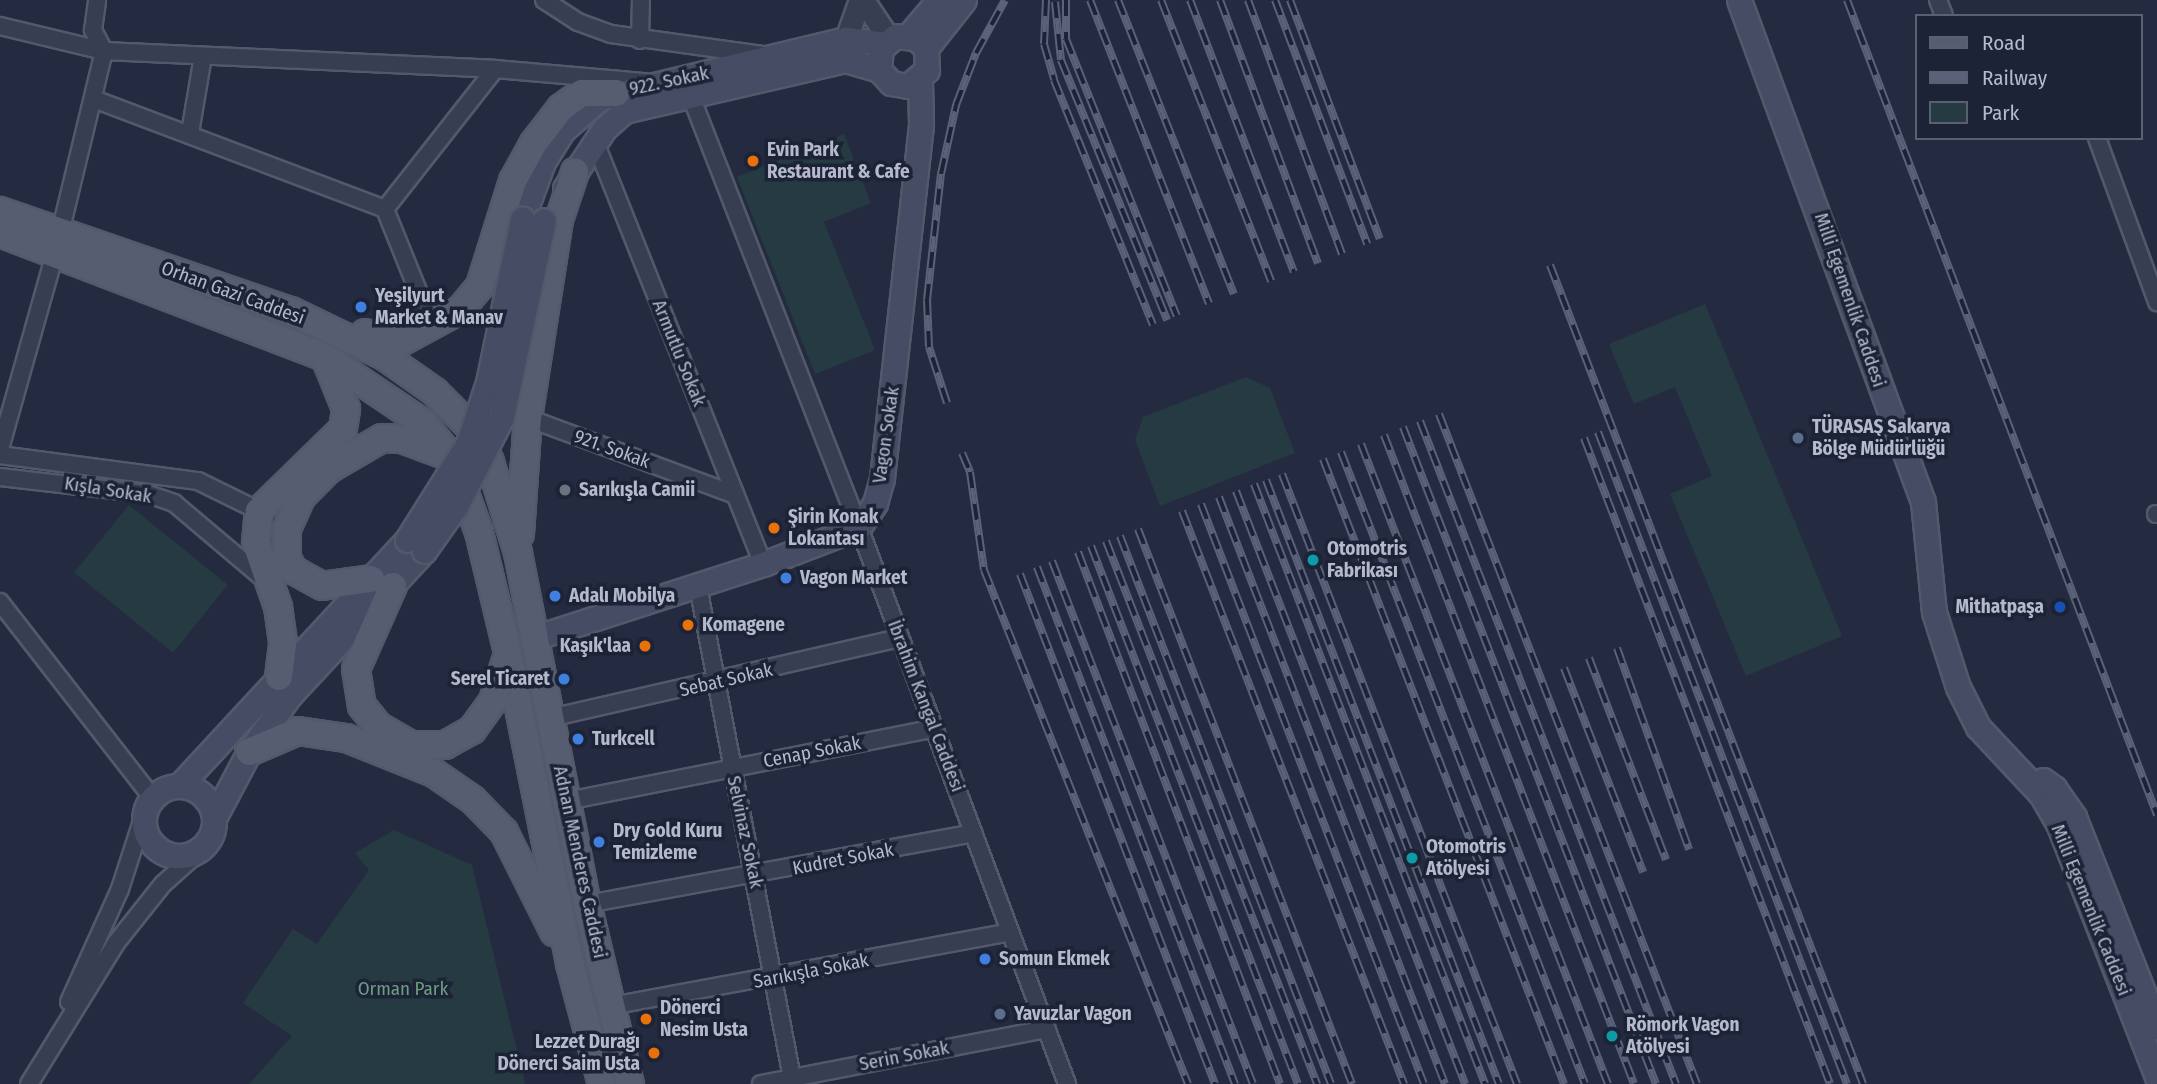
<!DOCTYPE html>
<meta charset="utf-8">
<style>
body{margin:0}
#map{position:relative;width:2157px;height:1084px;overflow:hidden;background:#242b41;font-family:"Fira Sans Condensed",sans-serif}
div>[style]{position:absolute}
.green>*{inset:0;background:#263a42;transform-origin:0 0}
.roads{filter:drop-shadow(2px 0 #53596b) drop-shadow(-2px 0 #53596b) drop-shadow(0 2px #53596b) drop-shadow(0 -2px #53596b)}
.minor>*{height:16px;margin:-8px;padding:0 8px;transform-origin:8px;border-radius:8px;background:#383e51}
.tertiary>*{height:21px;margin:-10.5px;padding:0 10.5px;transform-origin:10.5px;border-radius:10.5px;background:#383e51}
.secondary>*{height:23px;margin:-11.5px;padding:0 11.5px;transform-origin:11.5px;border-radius:11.5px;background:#464c64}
.secondary>.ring{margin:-11.5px;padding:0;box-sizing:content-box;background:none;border:23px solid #464c64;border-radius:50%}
.primary>*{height:26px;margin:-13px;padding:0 13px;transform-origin:13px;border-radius:13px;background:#565d71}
.rail>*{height:8px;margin-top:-4px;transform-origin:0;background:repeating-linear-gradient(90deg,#1d2336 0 16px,#5a6178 0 32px);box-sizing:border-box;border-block:2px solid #5a6178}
.bridges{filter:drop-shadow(2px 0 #53596b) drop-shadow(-2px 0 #53596b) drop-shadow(0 2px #53596b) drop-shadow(0 -2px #53596b)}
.secondary-bridge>*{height:23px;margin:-11.5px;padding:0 11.5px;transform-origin:11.5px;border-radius:11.5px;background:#464c64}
.dots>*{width:19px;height:19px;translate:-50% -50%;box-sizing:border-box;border:4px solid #1d2336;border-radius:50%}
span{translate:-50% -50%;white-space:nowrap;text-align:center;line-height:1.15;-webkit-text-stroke:7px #1d2336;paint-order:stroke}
.street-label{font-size:19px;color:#b5b9cb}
.poi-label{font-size:19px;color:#b5b9cb;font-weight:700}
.left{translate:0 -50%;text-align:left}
.right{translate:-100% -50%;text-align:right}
.park-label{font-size:19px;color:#6a9e7f}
.legend{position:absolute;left:1915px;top:14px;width:228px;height:126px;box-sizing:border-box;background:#1d2336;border:2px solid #5a5f72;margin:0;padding:9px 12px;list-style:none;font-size:21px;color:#b5b9cb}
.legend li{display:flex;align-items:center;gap:14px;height:35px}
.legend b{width:35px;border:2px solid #5a5f72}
</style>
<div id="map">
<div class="green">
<i style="clip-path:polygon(844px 134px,871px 203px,824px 222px,875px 350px,815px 374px,737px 177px)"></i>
<i style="clip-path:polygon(1705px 304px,1842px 636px,1746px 676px,1670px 494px,1712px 476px,1675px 387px,1634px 404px,1609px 344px)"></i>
<i style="clip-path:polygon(1246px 377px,1270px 388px,1295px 453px,1160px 506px,1135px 440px,1143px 417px)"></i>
<i style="left:129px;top:505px;width:127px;height:87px;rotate:39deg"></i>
<i style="clip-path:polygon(394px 830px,472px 865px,525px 1084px,249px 1084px,292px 1036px,243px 1003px,293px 929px,317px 944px,369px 870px,355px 853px)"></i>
</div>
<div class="roads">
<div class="minor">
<i style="left:544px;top:0;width:40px;rotate:32.9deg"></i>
<i style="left:578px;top:22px;width:35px;rotate:20deg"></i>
<i style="left:611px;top:34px;width:153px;rotate:7.9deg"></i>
<i style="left:1938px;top:0;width:17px;rotate:69deg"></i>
<i style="left:0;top:26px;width:107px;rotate:13.5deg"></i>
<i style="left:104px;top:51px;width:391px;rotate:2.6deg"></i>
<i style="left:495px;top:69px;width:151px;rotate:5deg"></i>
<i style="left:640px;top:40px;width:40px;rotate:-88.6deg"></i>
<i style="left:690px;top:94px;width:465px;rotate:68.7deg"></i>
<i style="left:859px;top:527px;width:595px;rotate:69.52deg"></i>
<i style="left:94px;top:99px;width:311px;rotate:20.7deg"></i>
<i style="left:190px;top:133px;width:78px;rotate:-80.4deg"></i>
<i style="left:2097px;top:138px;width:175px;rotate:69.9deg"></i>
<i style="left:595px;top:142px;width:454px;rotate:68.3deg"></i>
<i style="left:60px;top:233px;width:187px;rotate:-76.4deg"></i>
<i style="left:104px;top:51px;width:24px;rotate:-118deg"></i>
<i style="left:93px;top:30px;width:30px;rotate:-82deg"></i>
<i style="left:433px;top:328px;width:128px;rotate:-112deg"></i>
<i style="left:385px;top:209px;width:178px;rotate:-51.8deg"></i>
<i style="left:528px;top:418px;width:221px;rotate:20.4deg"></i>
<i style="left:0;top:449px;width:204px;rotate:-74.3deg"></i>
<i style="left:0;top:455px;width:200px;rotate:7.5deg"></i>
<i style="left:198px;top:481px;width:68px;rotate:26.2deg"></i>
<i style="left:0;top:477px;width:149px;rotate:6.6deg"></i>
<i style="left:148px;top:494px;width:28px;rotate:19deg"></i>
<i style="left:174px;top:503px;width:118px;rotate:40.2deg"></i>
<i style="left:2156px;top:514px;width:1px"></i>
<i style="left:698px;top:586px;width:501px;rotate:79.18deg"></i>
<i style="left:0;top:602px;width:247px;rotate:52.1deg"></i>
<i style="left:550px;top:718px;width:359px;rotate:-12.9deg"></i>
<i style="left:567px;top:801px;width:374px;rotate:-11.2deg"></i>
<i style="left:587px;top:904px;width:393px;rotate:-10.4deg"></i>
<i style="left:69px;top:1002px;width:124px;rotate:-65.7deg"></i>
<i style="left:120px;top:889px;width:75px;rotate:-72.1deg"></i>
<i style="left:611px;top:1006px;width:406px;rotate:-10.5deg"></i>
<i style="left:29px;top:1084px;width:166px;rotate:-58.3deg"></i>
<i style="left:116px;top:943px;width:75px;rotate:-51.5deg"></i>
<i style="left:163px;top:884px;width:51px;rotate:-41.8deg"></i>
<i style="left:761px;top:1084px;width:291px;rotate:-10.9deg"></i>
</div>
<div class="tertiary">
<i style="left:863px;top:0;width:47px;rotate:56.3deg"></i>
<i style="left:846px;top:39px;width:41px;rotate:-70.3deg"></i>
</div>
<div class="secondary">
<i style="left:1739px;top:0;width:535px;rotate:69.87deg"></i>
<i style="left:1923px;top:502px;width:111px;rotate:84.3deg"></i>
<i style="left:1934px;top:612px;width:79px;rotate:72.3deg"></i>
<i style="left:1958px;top:687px;width:45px;rotate:63.4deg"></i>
<i style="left:1978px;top:727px;width:92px;rotate:46.8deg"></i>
<i style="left:2041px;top:794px;width:34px;rotate:60deg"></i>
<i style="left:2058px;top:823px;width:273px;rotate:68.7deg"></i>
<i style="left:909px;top:35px;width:46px;rotate:-49.4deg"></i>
<i style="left:926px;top:48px;width:61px;rotate:-51.6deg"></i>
<i style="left:565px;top:188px;width:71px;rotate:-56.5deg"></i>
<i style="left:604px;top:129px;width:27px;rotate:-42deg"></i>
<i style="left:624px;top:111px;width:227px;rotate:-13deg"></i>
<i style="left:845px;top:60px;width:35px;rotate:16deg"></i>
<i style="left:879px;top:70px;width:18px;rotate:47deg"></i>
<i style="left:891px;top:83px;width:17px;rotate:10deg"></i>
<i style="left:908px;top:86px;width:25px;rotate:-40deg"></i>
<i style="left:927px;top:70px;width:22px;rotate:-93deg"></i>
<i style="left:926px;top:48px;width:14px;rotate:-135deg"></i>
<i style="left:916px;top:38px;width:21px;rotate:-175deg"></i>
<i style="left:895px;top:36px;width:18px;rotate:139deg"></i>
<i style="left:881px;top:48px;width:22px;rotate:95deg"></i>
<i style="left:522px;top:219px;width:61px;rotate:-69.8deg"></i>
<i style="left:543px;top:162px;width:38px;rotate:-58deg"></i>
<i style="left:563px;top:130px;width:49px;rotate:-40.9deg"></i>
<i style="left:600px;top:98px;width:253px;rotate:-13.5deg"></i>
<i style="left:846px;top:39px;width:38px;rotate:7deg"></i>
<i style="left:534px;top:638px;width:241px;rotate:-17.9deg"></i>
<i style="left:763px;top:564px;width:103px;rotate:-21.1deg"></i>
<i style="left:859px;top:527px;width:29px;rotate:-56deg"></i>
<i style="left:875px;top:503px;width:26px;rotate:-74deg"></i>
<i style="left:882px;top:478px;width:356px;rotate:-83.7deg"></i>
<i style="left:921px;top:124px;width:44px;rotate:-91.3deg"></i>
<i style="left:2043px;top:780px;width:14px;rotate:36deg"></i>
<i style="left:2054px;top:788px;width:35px;rotate:55deg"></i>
<i style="left:2074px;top:817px;width:226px;rotate:68.4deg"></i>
<i class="ring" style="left:144px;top:786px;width:47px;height:47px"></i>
<i style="left:179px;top:786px;width:335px;rotate:-47.2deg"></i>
<i style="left:214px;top:818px;width:75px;rotate:-62.1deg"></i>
<i style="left:249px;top:752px;width:70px;rotate:-54.3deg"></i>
<i style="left:290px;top:695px;width:197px;rotate:-47.1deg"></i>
</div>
<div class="primary">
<i style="left:0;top:211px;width:308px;rotate:19deg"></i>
<i style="left:291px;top:311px;width:103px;rotate:25.8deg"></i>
<i style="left:384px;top:356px;width:62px;rotate:35.2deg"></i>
<i style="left:435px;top:392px;width:58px;rotate:45deg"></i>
<i style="left:476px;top:433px;width:32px;rotate:64deg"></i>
<i style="left:490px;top:462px;width:95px;rotate:72.9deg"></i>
<i style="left:518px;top:553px;width:358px;rotate:78.9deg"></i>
<i style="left:587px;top:904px;width:185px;rotate:76.6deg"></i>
<i style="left:0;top:233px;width:348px;rotate:20.9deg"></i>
<i style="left:325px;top:357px;width:118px;rotate:34deg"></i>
<i style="left:423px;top:423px;width:45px;rotate:50.4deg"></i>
<i style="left:452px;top:458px;width:79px;rotate:70deg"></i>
<i style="left:479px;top:532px;width:124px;rotate:76.5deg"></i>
<i style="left:508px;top:653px;width:317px;rotate:78.7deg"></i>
<i style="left:570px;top:964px;width:124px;rotate:75.1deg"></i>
<i style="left:365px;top:333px;width:35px;rotate:16deg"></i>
<i style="left:399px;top:343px;width:69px;rotate:-28.4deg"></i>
<i style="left:460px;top:310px;width:31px;rotate:-50deg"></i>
<i style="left:480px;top:286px;width:110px;rotate:-72.6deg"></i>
<i style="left:513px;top:181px;width:43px;rotate:-61.1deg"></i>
<i style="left:534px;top:143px;width:44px;rotate:-52.4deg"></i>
<i style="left:561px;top:108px;width:26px;rotate:-36deg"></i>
<i style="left:582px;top:93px;width:34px"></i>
<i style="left:520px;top:534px;width:116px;rotate:-86.1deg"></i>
<i style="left:528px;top:418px;width:200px;rotate:-81.1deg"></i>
<i style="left:559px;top:220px;width:51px;rotate:-71.6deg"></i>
<i style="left:371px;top:579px;width:49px;rotate:171.9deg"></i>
<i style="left:322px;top:586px;width:33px;rotate:-151deg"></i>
<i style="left:293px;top:570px;width:13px;rotate:-117deg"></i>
<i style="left:287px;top:558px;width:29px;rotate:-90deg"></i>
<i style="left:287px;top:529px;width:36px;rotate:-66deg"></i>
<i style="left:302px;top:496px;width:38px;rotate:-45deg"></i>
<i style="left:329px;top:469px;width:61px;rotate:-30.3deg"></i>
<i style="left:382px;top:438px;width:20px;rotate:3deg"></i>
<i style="left:402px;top:439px;width:51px;rotate:20.6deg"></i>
<i style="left:393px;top:586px;width:91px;rotate:114deg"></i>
<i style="left:356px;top:669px;width:37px;rotate:81deg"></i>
<i style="left:362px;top:706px;width:26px;rotate:51deg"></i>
<i style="left:378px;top:726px;width:38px;rotate:30deg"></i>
<i style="left:411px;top:745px;width:34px"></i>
<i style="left:445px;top:745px;width:31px;rotate:-29deg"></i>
<i style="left:472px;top:730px;width:36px;rotate:-54deg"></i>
<i style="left:493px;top:701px;width:49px;rotate:-72.3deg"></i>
<i style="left:279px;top:677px;width:35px;rotate:-83deg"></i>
<i style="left:283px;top:642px;width:35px;rotate:-98deg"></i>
<i style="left:278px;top:607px;width:68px;rotate:-109deg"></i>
<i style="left:256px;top:543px;width:32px;rotate:-85deg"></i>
<i style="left:259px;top:511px;width:117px;rotate:-44.3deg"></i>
<i style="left:343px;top:429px;width:20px;rotate:-81deg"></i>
<i style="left:346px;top:409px;width:56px;rotate:-112deg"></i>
<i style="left:249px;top:752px;width:53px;rotate:-23.2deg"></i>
<i style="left:298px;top:731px;width:49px;rotate:8.3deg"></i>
<i style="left:346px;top:738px;width:95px;rotate:21.7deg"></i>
<i style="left:434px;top:773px;width:47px;rotate:34.7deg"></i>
<i style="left:473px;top:800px;width:45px;rotate:45.9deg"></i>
<i style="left:504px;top:832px;width:112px;rotate:63.4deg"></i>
</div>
</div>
<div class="rail">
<i style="left:1046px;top:0;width:44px;rotate:92.6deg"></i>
<i style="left:1044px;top:44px;width:37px;rotate:74deg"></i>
<i style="left:1054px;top:80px;width:264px;rotate:68deg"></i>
<i style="left:1066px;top:0;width:39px;rotate:90deg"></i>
<i style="left:1066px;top:39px;width:298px;rotate:68.2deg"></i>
<i style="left:1090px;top:0;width:326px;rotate:68.6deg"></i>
<i style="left:1118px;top:0;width:316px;rotate:68.5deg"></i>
<i style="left:1161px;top:0;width:302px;rotate:68.6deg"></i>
<i style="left:1190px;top:0;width:291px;rotate:69.1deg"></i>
<i style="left:1220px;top:0;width:281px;rotate:69.6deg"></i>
<i style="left:1248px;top:0;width:271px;rotate:69.7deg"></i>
<i style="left:1275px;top:0;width:261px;rotate:69.3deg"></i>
<i style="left:1290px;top:0;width:255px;rotate:69.4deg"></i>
<i style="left:1847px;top:0;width:872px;rotate:69.17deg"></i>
<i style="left:1055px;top:2px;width:58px;rotate:84.1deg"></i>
<i style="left:1061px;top:60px;width:281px;rotate:67.8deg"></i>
<i style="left:1550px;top:265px;width:877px;rotate:69.08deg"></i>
<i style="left:947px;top:403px;width:59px;rotate:-107.8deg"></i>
<i style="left:929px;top:347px;width:47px;rotate:-92.4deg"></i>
<i style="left:927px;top:300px;width:127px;rotate:-83.7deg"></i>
<i style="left:941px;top:174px;width:71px;rotate:-77.7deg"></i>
<i style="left:956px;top:105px;width:56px;rotate:-69deg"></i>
<i style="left:976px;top:53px;width:60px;rotate:-61.3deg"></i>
<i style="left:1439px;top:414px;width:718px;rotate:68.94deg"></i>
<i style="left:1420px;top:421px;width:711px;rotate:68.89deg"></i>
<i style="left:1403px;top:427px;width:704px;rotate:68.94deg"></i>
<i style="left:1598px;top:432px;width:698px;rotate:69.1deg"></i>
<i style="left:1384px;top:435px;width:695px;rotate:68.93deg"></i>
<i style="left:1584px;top:438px;width:691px;rotate:69.15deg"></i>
<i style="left:1361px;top:444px;width:686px;rotate:68.9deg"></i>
<i style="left:1341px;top:452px;width:677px;rotate:68.89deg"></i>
<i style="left:962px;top:453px;width:21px;rotate:67deg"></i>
<i style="left:970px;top:472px;width:99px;rotate:81.9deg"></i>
<i style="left:984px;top:570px;width:553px;rotate:68.35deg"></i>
<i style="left:1323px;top:459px;width:670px;rotate:68.91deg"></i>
<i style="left:1282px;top:474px;width:654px;rotate:68.93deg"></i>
<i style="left:1266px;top:480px;width:647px;rotate:68.91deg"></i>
<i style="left:1254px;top:484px;width:643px;rotate:68.94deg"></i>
<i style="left:1236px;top:491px;width:636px;rotate:68.88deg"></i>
<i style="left:1219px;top:497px;width:629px;rotate:68.94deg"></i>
<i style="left:1201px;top:504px;width:621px;rotate:68.97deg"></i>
<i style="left:1182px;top:511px;width:615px;rotate:68.82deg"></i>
<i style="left:1138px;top:529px;width:595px;rotate:68.91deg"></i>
<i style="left:1120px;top:536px;width:587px;rotate:68.94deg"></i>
<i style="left:1106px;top:541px;width:583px;rotate:68.76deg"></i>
<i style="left:1091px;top:546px;width:576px;rotate:68.96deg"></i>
<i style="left:1078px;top:552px;width:569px;rotate:69.21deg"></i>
<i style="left:1052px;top:561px;width:560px;rotate:68.98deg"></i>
<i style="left:1037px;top:567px;width:554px;rotate:69.04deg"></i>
<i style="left:1020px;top:574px;width:546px;rotate:69.08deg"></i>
<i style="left:1617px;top:648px;width:214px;rotate:70.3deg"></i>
<i style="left:1589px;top:658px;width:216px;rotate:69.1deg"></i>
<i style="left:1564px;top:668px;width:219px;rotate:68.8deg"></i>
</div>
<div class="bridges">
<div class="secondary-bridge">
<i style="left:407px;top:540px;width:115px;rotate:-57.8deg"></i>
<i style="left:468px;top:443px;width:64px;rotate:-71.8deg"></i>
<i style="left:488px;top:382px;width:167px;rotate:-78.2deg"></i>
<i style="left:424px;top:551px;width:55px;rotate:-54.6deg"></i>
<i style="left:456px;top:506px;width:100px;rotate:-62.7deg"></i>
<i style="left:502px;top:417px;width:201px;rotate:-78deg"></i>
</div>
</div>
<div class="dots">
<i style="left:753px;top:161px;background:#e8710a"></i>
<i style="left:361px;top:307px;background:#3f7fe0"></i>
<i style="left:1798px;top:438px;background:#5c6f8a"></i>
<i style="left:565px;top:490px;background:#6b7280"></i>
<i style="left:774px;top:528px;background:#e8710a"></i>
<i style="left:1313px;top:560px;background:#0f9aa8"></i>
<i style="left:786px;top:578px;background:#3f7fe0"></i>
<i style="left:555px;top:596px;background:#3f7fe0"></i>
<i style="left:2060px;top:607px;background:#1a4fb4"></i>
<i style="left:688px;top:625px;background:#e8710a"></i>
<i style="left:645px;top:646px;background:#e8710a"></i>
<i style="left:564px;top:679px;background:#3f7fe0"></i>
<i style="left:578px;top:739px;background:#3f7fe0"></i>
<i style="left:599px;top:842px;background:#3f7fe0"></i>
<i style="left:1412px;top:858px;background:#0f9aa8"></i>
<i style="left:985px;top:959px;background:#3f7fe0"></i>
<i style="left:1000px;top:1014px;background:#5c6f8a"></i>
<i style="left:646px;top:1019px;background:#e8710a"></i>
<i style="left:1612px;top:1036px;background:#0f9aa8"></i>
<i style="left:654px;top:1053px;background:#e8710a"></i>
</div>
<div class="street-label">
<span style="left:669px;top:81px;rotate:-12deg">922. Sokak</span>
<span style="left:233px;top:293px;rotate:20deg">Orhan Gazi Caddesi</span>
<span style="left:1850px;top:300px;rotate:71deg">Milli Egemenlik Caddesi</span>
<span style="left:679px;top:353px;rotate:68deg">Armutlu Sokak</span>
<span style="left:886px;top:435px;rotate:-82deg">Vagon Sokak</span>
<span style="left:612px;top:449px;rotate:20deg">921. Sokak</span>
<span style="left:108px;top:490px;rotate:9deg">Kışla Sokak</span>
<span style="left:726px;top:680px;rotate:-13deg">Sebat Sokak</span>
<span style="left:926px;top:706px;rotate:69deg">İbrahim Kangal Caddesi</span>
<span style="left:812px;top:752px;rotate:-11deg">Cenap Sokak</span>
<span style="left:745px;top:832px;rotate:78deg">Selvinaz Sokak</span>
<span style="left:843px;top:859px;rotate:-11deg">Kudret Sokak</span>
<span style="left:580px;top:862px;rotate:78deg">Adnan Menderes Caddesi</span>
<span style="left:2091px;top:910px;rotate:68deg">Milli Egemenlik Caddesi</span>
<span style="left:811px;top:971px;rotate:-11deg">Sarıkışla Sokak</span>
<span style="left:904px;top:1056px;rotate:-11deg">Serin Sokak</span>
</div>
<div class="poi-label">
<span class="left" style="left:767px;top:161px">Evin Park<br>Restaurant &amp; Cafe</span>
<span class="left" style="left:375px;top:307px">Yeşilyurt<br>Market &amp; Manav</span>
<span class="left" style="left:1812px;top:438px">TÜRASAŞ Sakarya<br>Bölge Müdürlüğü</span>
<span class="left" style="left:579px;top:490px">Sarıkışla Camii</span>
<span class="left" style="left:788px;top:528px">Şirin Konak<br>Lokantası</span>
<span class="left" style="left:1327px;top:560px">Otomotris<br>Fabrikası</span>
<span class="left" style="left:800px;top:578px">Vagon Market</span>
<span class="left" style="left:569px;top:596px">Adalı Mobilya</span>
<span class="right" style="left:2044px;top:607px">Mithatpaşa</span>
<span class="left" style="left:702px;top:625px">Komagene</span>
<span class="right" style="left:631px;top:646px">Kaşık'laa</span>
<span class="right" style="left:550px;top:679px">Serel Ticaret</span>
<span class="left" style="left:592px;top:739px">Turkcell</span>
<span class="left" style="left:613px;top:842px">Dry Gold Kuru<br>Temizleme</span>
<span class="left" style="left:1426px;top:858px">Otomotris<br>Atölyesi</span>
<span class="left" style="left:999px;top:959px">Somun Ekmek</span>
<span class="left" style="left:660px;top:1019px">Dönerci<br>Nesim Usta</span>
<span class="left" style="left:1014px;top:1014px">Yavuzlar Vagon</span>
<span class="left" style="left:1626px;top:1036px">Römork Vagon<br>Atölyesi</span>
<span class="right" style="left:640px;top:1053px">Lezzet Durağı<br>Dönerci Saim Usta</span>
</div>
<div class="park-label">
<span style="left:403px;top:989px">Orman Park</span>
</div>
<ul class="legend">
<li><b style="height:9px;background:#565d71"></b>Road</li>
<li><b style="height:9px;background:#5a6178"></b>Railway</li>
<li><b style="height:19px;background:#263a42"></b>Park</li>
</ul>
</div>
